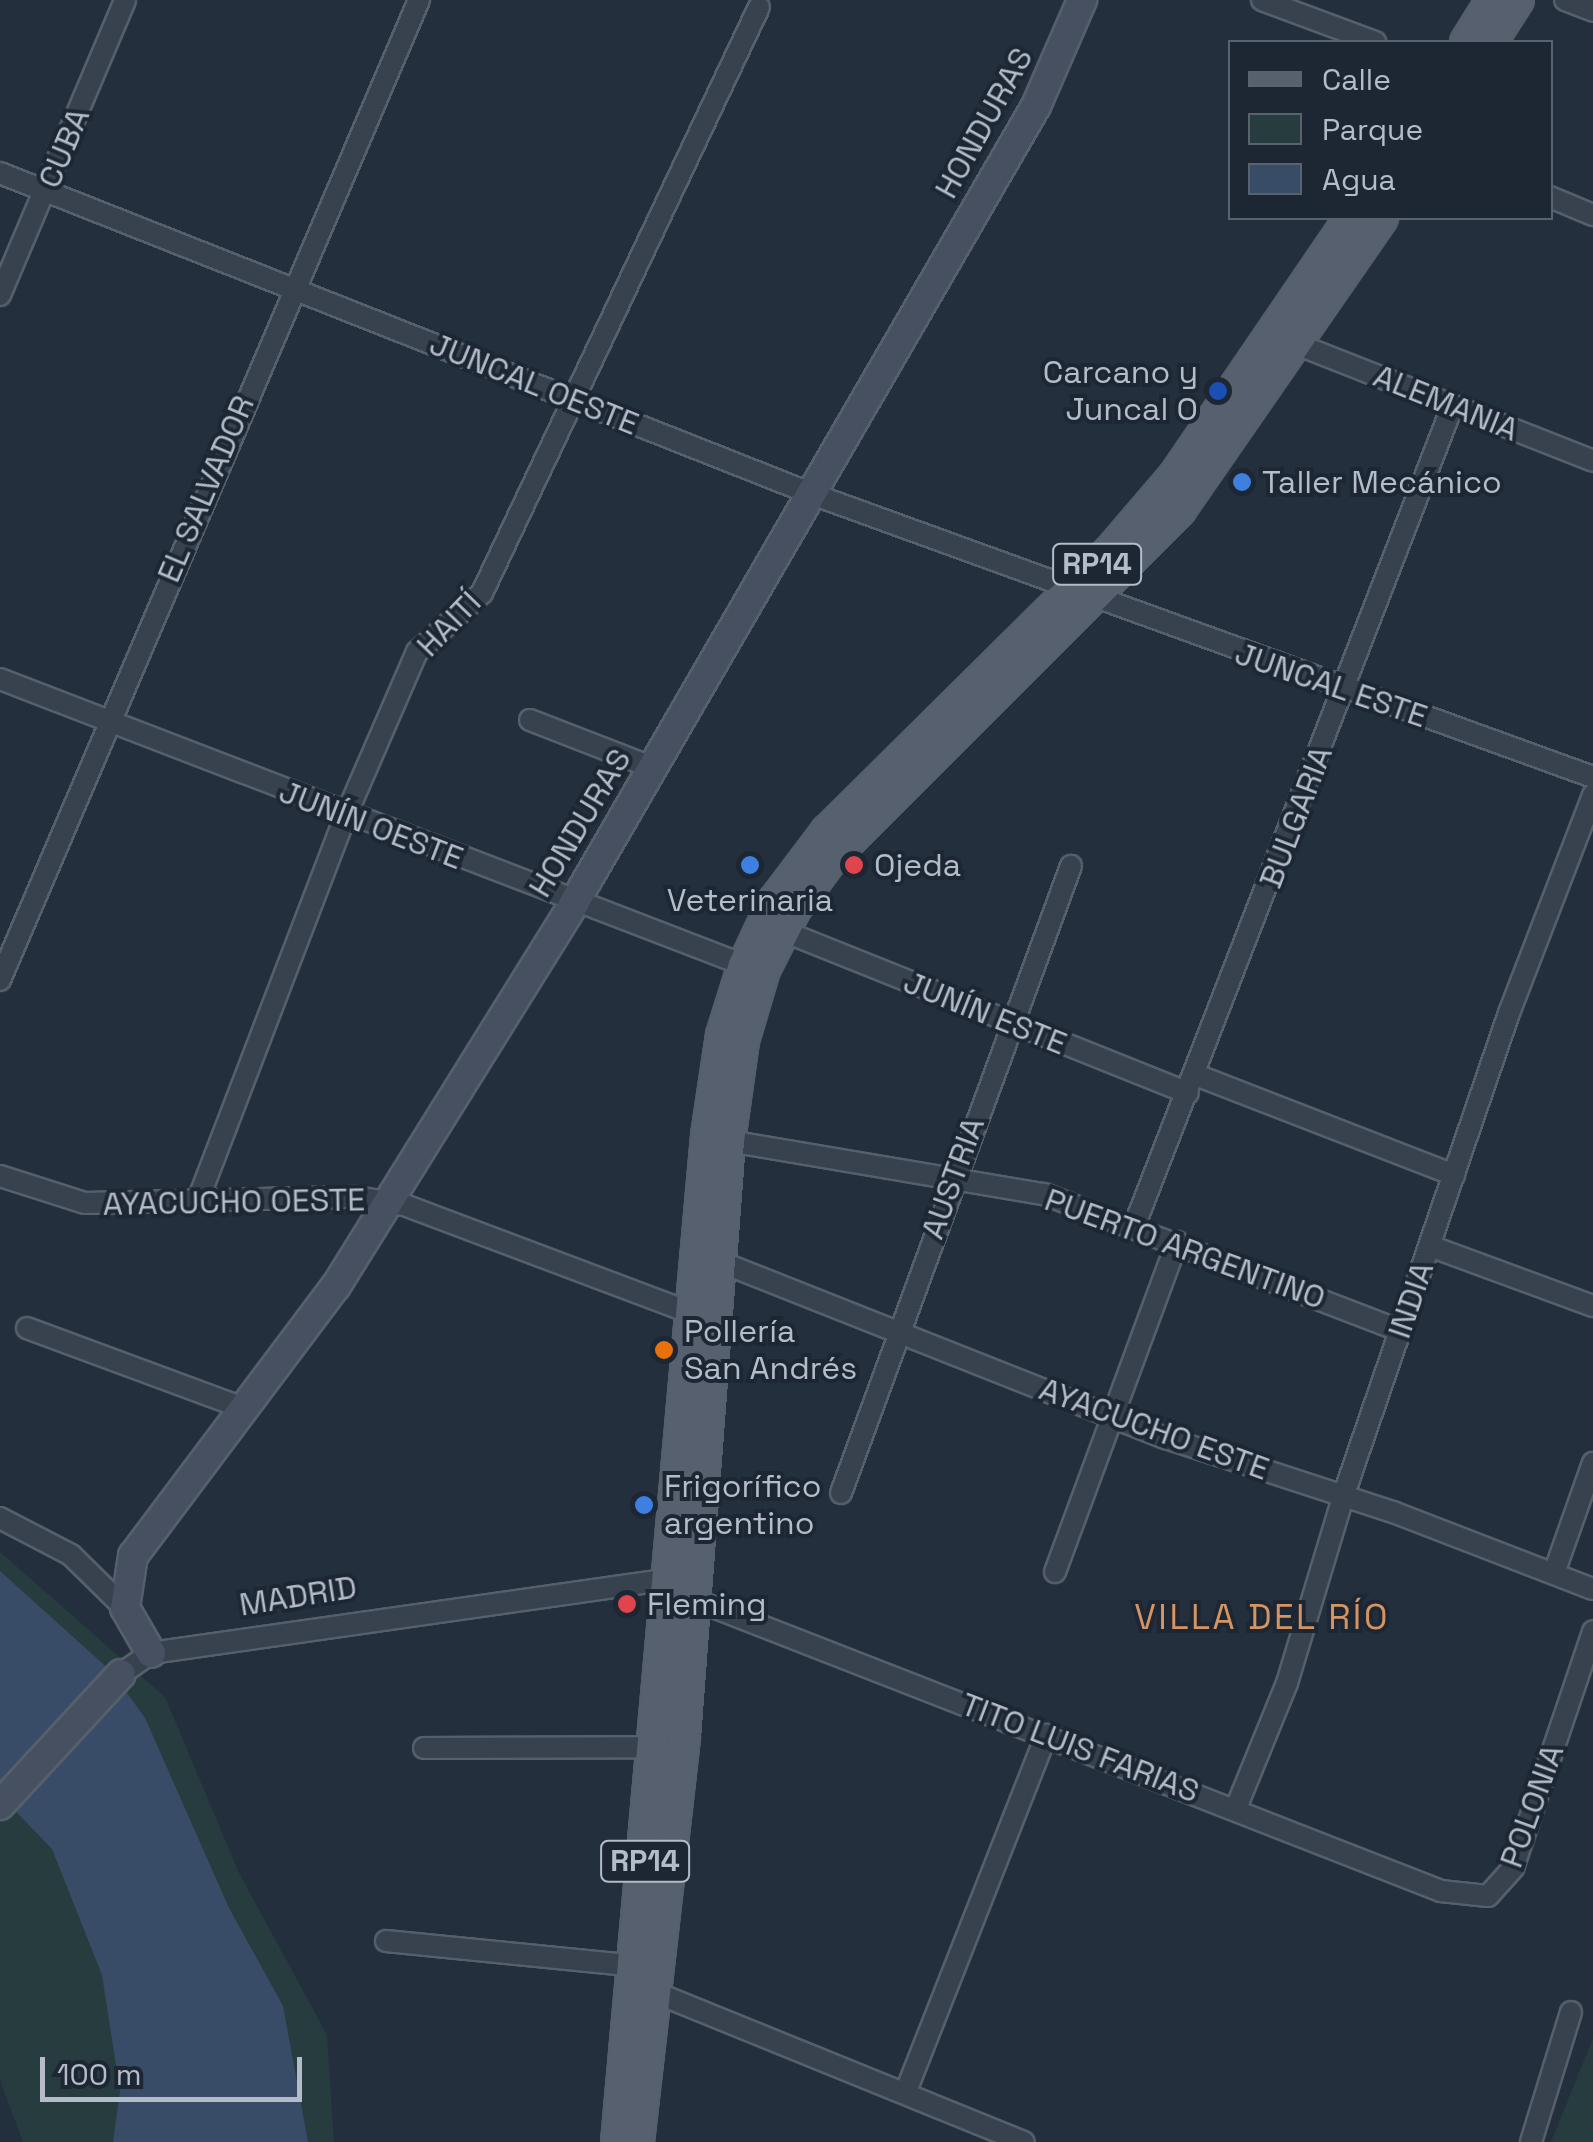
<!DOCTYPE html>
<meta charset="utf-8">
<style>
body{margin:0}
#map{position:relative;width:1593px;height:2142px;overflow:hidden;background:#242f3e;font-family:"Space Grotesk",sans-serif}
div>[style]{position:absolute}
.green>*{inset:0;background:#263c3f}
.water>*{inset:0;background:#394c67}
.roads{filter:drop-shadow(2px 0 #565f6c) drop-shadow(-2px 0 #565f6c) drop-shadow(0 2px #565f6c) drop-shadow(0 -2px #565f6c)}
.street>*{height:20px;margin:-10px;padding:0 10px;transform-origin:10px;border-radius:10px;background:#38414e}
.secondary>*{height:28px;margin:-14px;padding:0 14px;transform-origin:14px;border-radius:14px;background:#465061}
.primary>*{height:30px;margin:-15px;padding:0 15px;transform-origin:15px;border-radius:15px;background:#56606e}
.dots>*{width:28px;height:28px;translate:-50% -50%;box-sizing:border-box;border:5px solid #1d2633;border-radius:50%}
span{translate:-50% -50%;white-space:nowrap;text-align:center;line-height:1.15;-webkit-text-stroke:8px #1d2633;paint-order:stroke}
.shield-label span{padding:2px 8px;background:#1d2633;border:2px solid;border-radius:8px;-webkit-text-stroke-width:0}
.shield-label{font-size:30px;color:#b4bcc9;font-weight:700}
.street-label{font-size:32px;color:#b4bcc9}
.poi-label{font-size:32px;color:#b4bcc9}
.right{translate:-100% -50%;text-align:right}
.left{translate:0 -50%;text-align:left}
.neighbourhood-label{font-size:35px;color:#d59563;letter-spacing:2.5px}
.legend{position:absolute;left:1228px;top:40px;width:325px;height:180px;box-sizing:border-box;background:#1d2633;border:2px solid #59626f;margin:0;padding:12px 18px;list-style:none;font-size:30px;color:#b4bcc9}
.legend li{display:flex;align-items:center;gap:20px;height:50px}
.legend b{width:50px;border:2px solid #59626f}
.scale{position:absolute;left:40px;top:2057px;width:262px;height:45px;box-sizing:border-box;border:5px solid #b4bcc9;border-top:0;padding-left:12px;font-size:30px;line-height:35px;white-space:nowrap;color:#b4bcc9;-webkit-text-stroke:8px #1d2633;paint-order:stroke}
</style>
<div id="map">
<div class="green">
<i style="clip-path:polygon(0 1552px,165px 1697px,239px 1873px,327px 2035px,334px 2142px,23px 2142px,0 2080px)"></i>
<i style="clip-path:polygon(1593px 2038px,1593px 2142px,1551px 2142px)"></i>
</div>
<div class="water">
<i style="clip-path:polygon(0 1571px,112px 1672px,145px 1718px,229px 1908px,283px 2006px,308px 2142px,113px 2142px,120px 2091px,102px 1975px,52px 1849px,0 1795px)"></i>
</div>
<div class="roads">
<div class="street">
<i style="left:1262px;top:0;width:121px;rotate:20.4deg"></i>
<i style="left:1565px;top:0;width:30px;rotate:21deg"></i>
<i style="left:0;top:173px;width:873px;rotate:21.57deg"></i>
<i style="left:812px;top:494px;width:831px;rotate:19.92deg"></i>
<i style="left:1550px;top:197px;width:47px;rotate:22.7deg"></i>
<i style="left:0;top:295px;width:320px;rotate:-67deg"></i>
<i style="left:1299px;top:345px;width:316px;rotate:21.5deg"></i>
<i style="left:0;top:679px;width:797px;rotate:21.03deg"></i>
<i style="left:530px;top:720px;width:133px;rotate:21.2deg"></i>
<i style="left:783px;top:931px;width:436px;rotate:21.8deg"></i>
<i style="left:0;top:980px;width:1066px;rotate:-66.85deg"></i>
<i style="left:1196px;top:1075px;width:277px;rotate:21.2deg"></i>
<i style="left:729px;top:1141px;width:319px;rotate:9.6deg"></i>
<i style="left:1044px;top:1194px;width:381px;rotate:21deg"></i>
<i style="left:0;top:1176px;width:89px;rotate:17.6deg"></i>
<i style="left:85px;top:1203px;width:272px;rotate:-1.3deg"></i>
<i style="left:357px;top:1197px;width:48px;rotate:9.7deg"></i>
<i style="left:404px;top:1205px;width:308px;rotate:20.6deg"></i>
<i style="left:198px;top:1200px;width:412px;rotate:-69deg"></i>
<i style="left:346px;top:815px;width:178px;rotate:-66.5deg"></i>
<i style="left:417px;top:652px;width:88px;rotate:-42.2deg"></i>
<i style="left:482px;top:593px;width:648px;rotate:-64.7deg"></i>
<i style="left:1135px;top:1224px;width:876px;rotate:-68.79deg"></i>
<i style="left:1430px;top:1246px;width:174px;rotate:20.2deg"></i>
<i style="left:718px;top:1261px;width:482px;rotate:21.6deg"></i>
<i style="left:1166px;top:1438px;width:239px;rotate:18.1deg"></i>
<i style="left:1393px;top:1512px;width:214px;rotate:21.1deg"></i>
<i style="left:27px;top:1328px;width:233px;rotate:20.3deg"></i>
<i style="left:841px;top:1493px;width:668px;rotate:-69.86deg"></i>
<i style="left:0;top:1518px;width:80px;rotate:27.5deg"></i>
<i style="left:71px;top:1555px;width:76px;rotate:44.5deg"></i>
<i style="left:1055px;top:1572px;width:352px;rotate:-69.7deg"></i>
<i style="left:1554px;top:1573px;width:117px;rotate:-70.5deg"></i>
<i style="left:121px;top:1674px;width:37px;rotate:-35deg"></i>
<i style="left:151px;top:1653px;width:524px;rotate:-8.11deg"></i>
<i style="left:670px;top:1579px;width:33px;rotate:40deg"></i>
<i style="left:695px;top:1600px;width:801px;rotate:21.31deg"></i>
<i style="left:1441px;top:1891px;width:47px;rotate:6.1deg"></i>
<i style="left:1488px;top:1896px;width:38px;rotate:-48deg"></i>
<i style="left:1513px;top:1868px;width:250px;rotate:-71.3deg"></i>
<i style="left:424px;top:1748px;width:231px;rotate:-0.2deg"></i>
<i style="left:1236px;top:1808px;width:135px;rotate:-67.8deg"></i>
<i style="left:1287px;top:1683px;width:194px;rotate:-73.2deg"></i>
<i style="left:1343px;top:1497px;width:512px;rotate:-71.07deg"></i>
<i style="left:1509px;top:1013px;width:234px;rotate:-68.9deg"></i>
<i style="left:386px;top:1941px;width:250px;rotate:5.7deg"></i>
<i style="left:654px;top:1992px;width:399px;rotate:22.1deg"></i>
<i style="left:906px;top:2091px;width:383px;rotate:-68.5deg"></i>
<i style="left:1531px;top:2142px;width:136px;rotate:-72.9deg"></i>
</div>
<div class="secondary">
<i style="left:151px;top:1653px;width:52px;rotate:-120deg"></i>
<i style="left:125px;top:1608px;width:53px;rotate:-81.3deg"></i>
<i style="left:133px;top:1556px;width:338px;rotate:-53.1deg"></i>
<i style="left:336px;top:1286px;width:451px;rotate:-58.1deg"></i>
<i style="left:574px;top:903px;width:921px;rotate:-59.9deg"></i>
<i style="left:1036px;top:106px;width:116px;rotate:-66.5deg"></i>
<i style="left:0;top:1805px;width:178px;rotate:-47.3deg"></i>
</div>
<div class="primary">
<i style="left:1466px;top:42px;width:49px;rotate:-58.2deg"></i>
<i style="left:1491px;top:42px;width:50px;rotate:-57.3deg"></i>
<i style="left:617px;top:2142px;width:1011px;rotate:-84.89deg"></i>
<i style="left:707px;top:1135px;width:101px;rotate:-81.5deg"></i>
<i style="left:722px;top:1035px;width:73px;rotate:-72.6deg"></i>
<i style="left:744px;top:965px;width:71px;rotate:-64.9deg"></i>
<i style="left:774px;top:901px;width:88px;rotate:-52.9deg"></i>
<i style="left:827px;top:831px;width:397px;rotate:-44.7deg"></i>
<i style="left:1109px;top:552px;width:101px;rotate:-49.4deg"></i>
<i style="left:1175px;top:475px;width:311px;rotate:-55.7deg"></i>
<i style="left:638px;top:2142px;width:408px;rotate:-83.5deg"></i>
<i style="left:684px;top:1737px;width:598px;rotate:-85.68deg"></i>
<i style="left:729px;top:1141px;width:101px;rotate:-82deg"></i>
<i style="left:743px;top:1041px;width:74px;rotate:-73.5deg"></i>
<i style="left:764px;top:970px;width:68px;rotate:-63.1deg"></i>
<i style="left:795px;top:909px;width:66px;rotate:-53.7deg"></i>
<i style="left:834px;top:856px;width:489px;rotate:-45deg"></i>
<i style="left:1180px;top:510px;width:355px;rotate:-55.3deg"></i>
</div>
</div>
<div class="dots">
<i style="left:1218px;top:391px;background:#1a4fb4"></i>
<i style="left:1242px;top:482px;background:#3f7fe0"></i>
<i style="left:750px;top:865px;background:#3f7fe0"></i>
<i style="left:854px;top:865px;background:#e0444e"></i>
<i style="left:664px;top:1350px;background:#e8710a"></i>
<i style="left:644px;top:1505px;background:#3f7fe0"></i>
<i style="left:627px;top:1604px;background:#e0444e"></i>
</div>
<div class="shield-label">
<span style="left:1097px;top:564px">RP14</span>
<span style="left:645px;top:1861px">RP14</span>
</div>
<div class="street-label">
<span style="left:984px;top:123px;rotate:-61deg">HONDURAS</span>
<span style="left:64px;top:148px;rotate:-67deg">CUBA</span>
<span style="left:534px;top:384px;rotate:22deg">JUNCAL OESTE</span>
<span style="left:1446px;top:403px;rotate:22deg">ALEMANIA</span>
<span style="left:206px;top:489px;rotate:-67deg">EL SALVADOR</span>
<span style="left:449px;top:624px;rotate:-46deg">HAITÍ</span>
<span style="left:1331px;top:685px;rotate:19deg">JUNCAL ESTE</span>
<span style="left:1296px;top:817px;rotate:-69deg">BULGARIA</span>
<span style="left:580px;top:823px;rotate:-59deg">HONDURAS</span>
<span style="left:371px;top:825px;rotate:21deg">JUNÍN OESTE</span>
<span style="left:985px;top:1013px;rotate:22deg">JUNÍN ESTE</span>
<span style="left:953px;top:1178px;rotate:-70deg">AUSTRIA</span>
<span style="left:234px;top:1202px;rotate:-1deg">AYACUCHO OESTE</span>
<span style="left:1185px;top:1249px;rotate:20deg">PUERTO ARGENTINO</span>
<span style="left:1411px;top:1300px;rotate:-71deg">INDIA</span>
<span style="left:1154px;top:1429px;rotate:20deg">AYACUCHO ESTE</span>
<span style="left:298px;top:1596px;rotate:-9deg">MADRID</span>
<span style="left:1080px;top:1748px;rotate:21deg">TITO LUIS FARIAS</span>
<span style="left:1532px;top:1806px;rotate:-70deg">POLONIA</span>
</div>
<div class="poi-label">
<span class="right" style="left:1198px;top:391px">Carcano y<br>Juncal O</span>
<span class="left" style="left:1262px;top:482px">Taller Mecánico</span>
<span class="left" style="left:874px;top:865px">Ojeda</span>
<span style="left:750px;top:900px">Veterinaria</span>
<span class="left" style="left:684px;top:1350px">Pollería<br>San Andrés</span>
<span class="left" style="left:664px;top:1505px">Frigorífico<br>argentino</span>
<span class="left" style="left:647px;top:1604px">Fleming</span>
</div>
<div class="neighbourhood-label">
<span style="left:1262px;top:1617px">VILLA DEL RÍO</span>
</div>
<ul class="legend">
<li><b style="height:12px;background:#56606e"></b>Calle</li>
<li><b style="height:28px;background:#263c3f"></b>Parque</li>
<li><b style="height:28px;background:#394c67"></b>Agua</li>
</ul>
<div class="scale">100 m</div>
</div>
